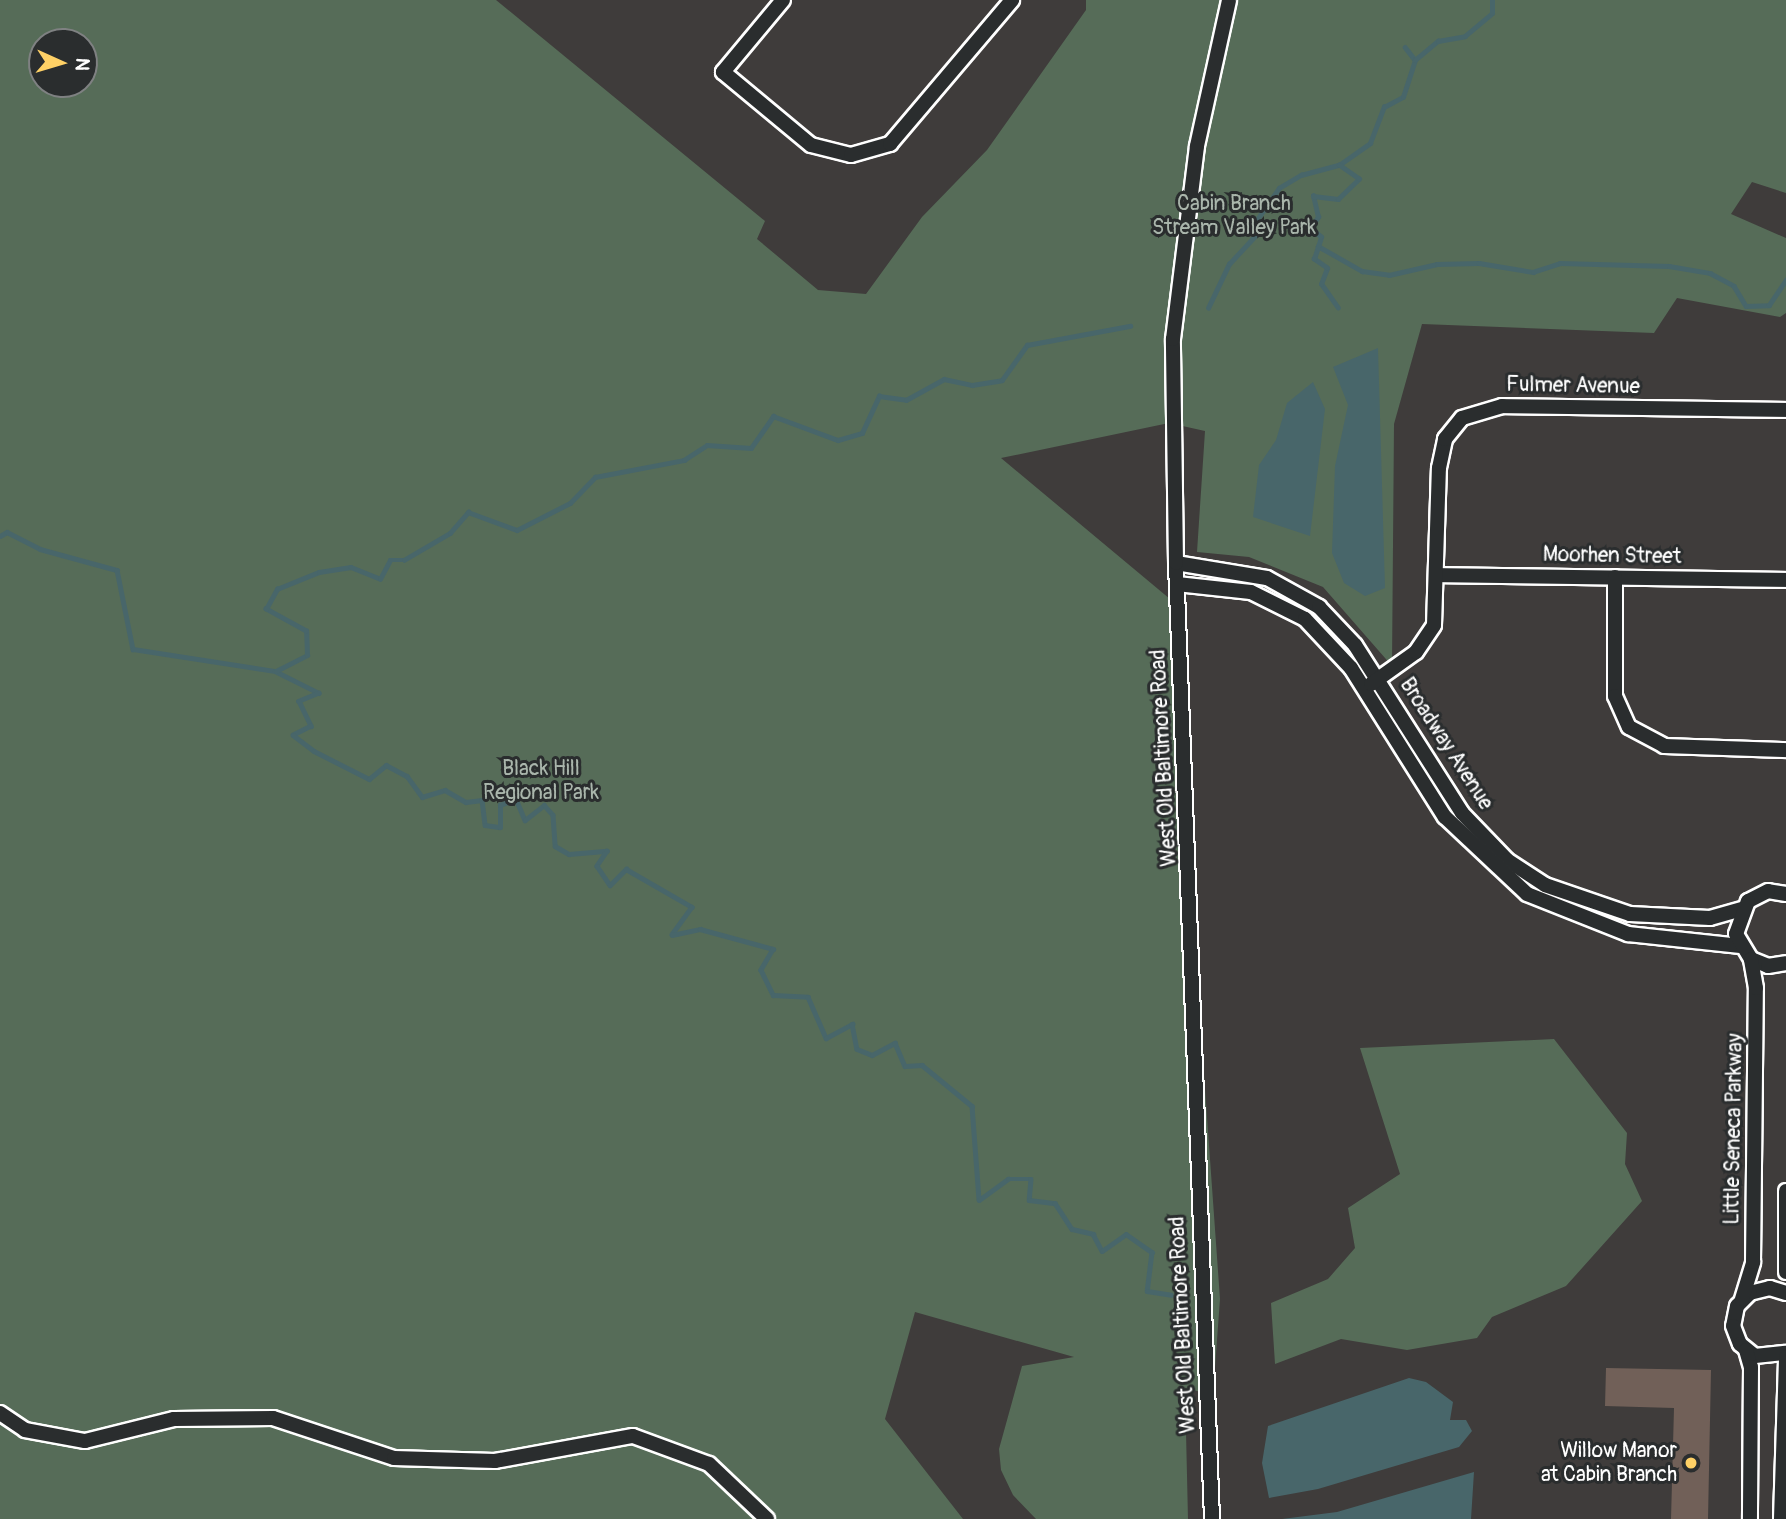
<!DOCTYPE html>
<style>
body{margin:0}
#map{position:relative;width:1786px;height:1519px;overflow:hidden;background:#3f3c3b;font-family:Pangolin,sans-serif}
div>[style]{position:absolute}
.green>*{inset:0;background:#566c58}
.water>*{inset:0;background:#48666a}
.stream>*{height:4.5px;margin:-2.25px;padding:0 2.25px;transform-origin:2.25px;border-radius:2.25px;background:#48666a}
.building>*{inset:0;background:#716058}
.roads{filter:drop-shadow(2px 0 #fff) drop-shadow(-2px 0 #fff) drop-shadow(0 2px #fff) drop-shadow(0 -2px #fff)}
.minor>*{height:14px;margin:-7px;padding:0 7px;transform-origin:7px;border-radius:7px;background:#2a2d2e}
.dots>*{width:19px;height:19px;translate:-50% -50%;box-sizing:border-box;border:4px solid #2a2d2e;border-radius:50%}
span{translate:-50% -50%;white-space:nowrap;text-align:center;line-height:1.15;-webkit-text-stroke:6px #2a2d2e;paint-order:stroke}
.park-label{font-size:21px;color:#aab6ac}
.street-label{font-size:21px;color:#fff}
.poi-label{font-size:21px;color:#fff}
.right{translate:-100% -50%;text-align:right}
.north{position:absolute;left:28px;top:28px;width:70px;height:70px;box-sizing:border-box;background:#2a2d2e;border:2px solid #7f8182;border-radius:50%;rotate:94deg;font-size:19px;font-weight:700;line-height:28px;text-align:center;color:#fff}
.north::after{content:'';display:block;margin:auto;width:24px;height:32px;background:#ffd166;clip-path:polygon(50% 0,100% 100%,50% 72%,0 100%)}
</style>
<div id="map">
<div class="green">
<i style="clip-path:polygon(evenodd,0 0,496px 0,765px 221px,757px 239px,818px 290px,866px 294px,922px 217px,987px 150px,1086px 10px,1086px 0,1786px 0,1786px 193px,1752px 182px,1731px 214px,1786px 238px,1786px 313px,1780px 317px,1677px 298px,1654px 333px,1422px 324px,1394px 424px,1392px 666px,1323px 587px,1249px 557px,1197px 552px,1205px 431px,1169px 423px,1001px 458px,1170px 599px,1220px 1299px,1213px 1395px,1185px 1388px,1188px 1519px,1036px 1519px,1013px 1495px,1001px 1470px,999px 1449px,1022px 1366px,1074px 1357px,915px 1312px,885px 1419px,963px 1519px,0 1519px,0 0,42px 42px,84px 42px,84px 84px,42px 84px,42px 42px)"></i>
<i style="clip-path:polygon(1554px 1039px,1627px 1133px,1625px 1164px,1642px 1201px,1566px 1286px,1492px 1317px,1477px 1338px,1407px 1350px,1341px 1339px,1275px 1364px,1271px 1303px,1328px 1279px,1355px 1248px,1348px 1208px,1400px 1174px,1360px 1048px)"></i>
</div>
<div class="water">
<i style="clip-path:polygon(1378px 348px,1385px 588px,1365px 596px,1344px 583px,1332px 553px,1335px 466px,1348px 405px,1333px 367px)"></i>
<i style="clip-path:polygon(1313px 382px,1325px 409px,1310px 536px,1253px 517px,1259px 465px,1276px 440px,1287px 403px)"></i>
<i style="clip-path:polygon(1409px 1378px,1426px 1382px,1453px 1402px,1450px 1420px,1466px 1420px,1472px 1431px,1459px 1447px,1318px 1489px,1269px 1498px,1262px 1463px,1268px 1426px)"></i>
<i style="clip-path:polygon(1474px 1472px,1471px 1519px,1282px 1519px,1337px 1512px)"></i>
</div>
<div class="stream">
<i style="left:1405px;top:47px;width:16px;rotate:52deg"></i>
<i style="left:1318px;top:246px;width:51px;rotate:29.6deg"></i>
<i style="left:1362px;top:271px;width:27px;rotate:8deg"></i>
<i style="left:1389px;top:275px;width:49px;rotate:-12.9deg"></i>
<i style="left:1437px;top:264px;width:42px;rotate:-1.4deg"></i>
<i style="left:1479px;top:263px;width:55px;rotate:9.5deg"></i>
<i style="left:1533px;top:272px;width:28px;rotate:-18deg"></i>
<i style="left:1560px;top:263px;width:109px;rotate:1.6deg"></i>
<i style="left:1669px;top:266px;width:42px;rotate:9.7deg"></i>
<i style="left:1710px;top:273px;width:27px;rotate:28deg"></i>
<i style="left:1734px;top:286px;width:23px;rotate:59deg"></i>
<i style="left:1746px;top:306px;width:23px;rotate:-2deg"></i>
<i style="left:1769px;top:305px;width:30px;rotate:-56deg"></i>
<i style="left:1208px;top:308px;width:49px;rotate:-64.5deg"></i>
<i style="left:1229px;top:264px;width:38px;rotate:-47deg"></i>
<i style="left:1255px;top:236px;width:15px;rotate:-86deg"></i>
<i style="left:1256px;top:221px;width:40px;rotate:-55.1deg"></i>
<i style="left:1279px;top:188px;width:26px;rotate:-31deg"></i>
<i style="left:1301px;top:175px;width:39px;rotate:-15deg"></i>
<i style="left:1339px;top:165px;width:38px;rotate:-35deg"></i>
<i style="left:1370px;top:143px;width:39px;rotate:-69deg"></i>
<i style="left:1384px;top:107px;width:21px;rotate:-28deg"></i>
<i style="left:1403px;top:97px;width:39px;rotate:-72deg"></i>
<i style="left:1415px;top:60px;width:30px;rotate:-40deg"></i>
<i style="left:1438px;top:41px;width:27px;rotate:-10deg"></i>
<i style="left:1465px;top:36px;width:35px;rotate:-40deg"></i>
<i style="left:1492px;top:13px;width:13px;rotate:-90deg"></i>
<i style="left:1338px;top:308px;width:29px;rotate:-125deg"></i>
<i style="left:1321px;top:284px;width:17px;rotate:-69deg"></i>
<i style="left:1327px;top:268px;width:16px;rotate:-145deg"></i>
<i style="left:1314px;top:259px;width:23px;rotate:-72deg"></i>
<i style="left:1321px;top:237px;width:14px;rotate:-141deg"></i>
<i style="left:1310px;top:228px;width:14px;rotate:-54deg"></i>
<i style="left:1318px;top:217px;width:22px;rotate:-103deg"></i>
<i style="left:1313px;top:196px;width:25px;rotate:7deg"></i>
<i style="left:1338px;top:199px;width:29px;rotate:-44deg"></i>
<i style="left:1359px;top:179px;width:24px;rotate:-145deg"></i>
<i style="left:0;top:536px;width:8px;rotate:-30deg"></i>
<i style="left:7px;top:532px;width:37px;rotate:27deg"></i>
<i style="left:40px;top:549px;width:80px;rotate:15.3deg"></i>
<i style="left:117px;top:570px;width:81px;rotate:78.6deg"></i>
<i style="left:133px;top:649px;width:144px;rotate:8.8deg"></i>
<i style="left:275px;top:671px;width:49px;rotate:26.6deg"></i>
<i style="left:319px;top:693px;width:22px;rotate:158deg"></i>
<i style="left:299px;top:701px;width:28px;rotate:64deg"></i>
<i style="left:311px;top:726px;width:20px;rotate:153deg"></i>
<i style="left:293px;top:735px;width:26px;rotate:37deg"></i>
<i style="left:314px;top:751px;width:62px;rotate:27deg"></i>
<i style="left:369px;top:779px;width:22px;rotate:-39deg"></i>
<i style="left:386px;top:765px;width:24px;rotate:28deg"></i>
<i style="left:407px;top:776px;width:26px;rotate:54deg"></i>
<i style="left:422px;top:797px;width:24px;rotate:-17deg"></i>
<i style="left:445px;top:790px;width:24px;rotate:30deg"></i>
<i style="left:466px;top:802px;width:16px;rotate:-7deg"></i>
<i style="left:482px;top:800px;width:25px;rotate:83deg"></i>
<i style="left:485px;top:825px;width:15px;rotate:8deg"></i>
<i style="left:500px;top:827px;width:22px;rotate:-90deg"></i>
<i style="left:500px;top:805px;width:17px;rotate:-21deg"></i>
<i style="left:516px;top:799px;width:23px;rotate:67deg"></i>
<i style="left:525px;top:820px;width:24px;rotate:-38deg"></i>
<i style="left:544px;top:805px;width:13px;rotate:48deg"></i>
<i style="left:553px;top:815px;width:31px;rotate:86deg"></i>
<i style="left:555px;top:846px;width:16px;rotate:30deg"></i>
<i style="left:569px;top:854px;width:38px;rotate:-5deg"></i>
<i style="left:607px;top:851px;width:18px;rotate:124deg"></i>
<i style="left:597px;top:866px;width:23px;rotate:56deg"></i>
<i style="left:610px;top:885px;width:23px;rotate:-45deg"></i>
<i style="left:626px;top:869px;width:76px;rotate:29.9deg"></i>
<i style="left:692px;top:907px;width:34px;rotate:126deg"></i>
<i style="left:672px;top:935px;width:29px;rotate:-12deg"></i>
<i style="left:700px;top:929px;width:76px;rotate:15.3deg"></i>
<i style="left:773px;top:949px;width:24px;rotate:120deg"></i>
<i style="left:761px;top:970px;width:28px;rotate:64deg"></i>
<i style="left:773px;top:995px;width:35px;rotate:3deg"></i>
<i style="left:808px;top:997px;width:45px;rotate:66.3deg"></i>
<i style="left:826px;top:1038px;width:30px;rotate:-28deg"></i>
<i style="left:852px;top:1024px;width:25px;rotate:79deg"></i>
<i style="left:857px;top:1049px;width:16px;rotate:22deg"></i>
<i style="left:872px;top:1055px;width:26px;rotate:-28deg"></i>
<i style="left:895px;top:1043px;width:25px;rotate:67deg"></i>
<i style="left:905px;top:1066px;width:17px;rotate:-3deg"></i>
<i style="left:922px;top:1065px;width:65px;rotate:39.4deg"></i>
<i style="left:972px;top:1106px;width:94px;rotate:85.7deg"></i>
<i style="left:979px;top:1200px;width:36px;rotate:-36deg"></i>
<i style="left:1008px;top:1179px;width:23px"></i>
<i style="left:1031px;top:1179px;width:21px;rotate:95deg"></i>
<i style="left:1029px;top:1200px;width:26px;rotate:7deg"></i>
<i style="left:1055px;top:1203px;width:31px;rotate:57deg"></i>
<i style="left:1072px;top:1229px;width:22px;rotate:13deg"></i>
<i style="left:1093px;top:1234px;width:19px;rotate:62deg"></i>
<i style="left:1102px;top:1251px;width:29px;rotate:-35deg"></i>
<i style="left:1126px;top:1234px;width:32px;rotate:35deg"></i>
<i style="left:1152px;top:1252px;width:39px;rotate:97deg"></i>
<i style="left:1147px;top:1291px;width:24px;rotate:9deg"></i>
<i style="left:276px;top:671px;width:35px;rotate:-27deg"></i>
<i style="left:307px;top:655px;width:24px;rotate:-92deg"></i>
<i style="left:306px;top:631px;width:46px;rotate:-151.2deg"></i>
<i style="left:266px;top:609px;width:23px;rotate:-61deg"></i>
<i style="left:277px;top:589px;width:45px;rotate:-22deg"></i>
<i style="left:319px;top:572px;width:32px;rotate:-9deg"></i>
<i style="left:351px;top:567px;width:31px;rotate:22deg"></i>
<i style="left:380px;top:579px;width:21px;rotate:-62deg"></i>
<i style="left:390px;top:560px;width:14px"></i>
<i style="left:404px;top:560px;width:53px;rotate:-30.4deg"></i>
<i style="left:450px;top:533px;width:28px;rotate:-49deg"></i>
<i style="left:468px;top:512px;width:52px;rotate:20.2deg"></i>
<i style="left:517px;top:530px;width:59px;rotate:-27deg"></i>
<i style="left:570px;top:503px;width:36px;rotate:-46deg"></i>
<i style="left:595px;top:477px;width:91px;rotate:-10.8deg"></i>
<i style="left:684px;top:460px;width:27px;rotate:-33deg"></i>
<i style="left:707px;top:445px;width:44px;rotate:3.9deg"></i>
<i style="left:751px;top:448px;width:39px;rotate:-55deg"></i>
<i style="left:773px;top:416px;width:69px;rotate:20.3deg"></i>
<i style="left:838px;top:440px;width:25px;rotate:-16deg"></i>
<i style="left:862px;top:433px;width:41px;rotate:-65.3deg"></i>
<i style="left:879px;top:396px;width:27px;rotate:8deg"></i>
<i style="left:906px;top:400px;width:43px;rotate:-28.9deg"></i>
<i style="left:944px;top:379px;width:29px;rotate:12deg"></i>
<i style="left:972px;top:385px;width:30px;rotate:-9deg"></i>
<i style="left:1002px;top:380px;width:43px;rotate:-54.5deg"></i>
<i style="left:1027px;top:345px;width:105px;rotate:-10.5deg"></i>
</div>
<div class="building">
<i style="clip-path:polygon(1606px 1368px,1711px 1370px,1708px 1519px,1671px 1519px,1674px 1408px,1605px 1406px)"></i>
</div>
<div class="roads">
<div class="minor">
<i style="left:783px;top:0;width:94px;rotate:129.8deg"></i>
<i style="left:723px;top:72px;width:114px;rotate:39.7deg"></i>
<i style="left:811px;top:145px;width:41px;rotate:14deg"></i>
<i style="left:851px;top:155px;width:41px;rotate:-15.8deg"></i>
<i style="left:890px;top:144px;width:189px;rotate:-49.7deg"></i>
<i style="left:1176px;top:563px;width:92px;rotate:9.4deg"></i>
<i style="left:1267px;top:578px;width:60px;rotate:29.1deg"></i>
<i style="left:1319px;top:607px;width:52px;rotate:46.5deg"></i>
<i style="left:1355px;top:645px;width:199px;rotate:57.5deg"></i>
<i style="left:1462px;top:813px;width:65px;rotate:46.2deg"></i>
<i style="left:1507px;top:860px;width:45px;rotate:33.3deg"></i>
<i style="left:1545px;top:885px;width:90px;rotate:18.8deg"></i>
<i style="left:1630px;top:914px;width:80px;rotate:2.9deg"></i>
<i style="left:1710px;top:918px;width:33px;rotate:-16deg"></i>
<i style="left:1437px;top:575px;width:349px;rotate:0.8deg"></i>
<i style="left:1615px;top:577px;width:119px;rotate:90deg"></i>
<i style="left:1615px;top:696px;width:34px;rotate:66deg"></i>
<i style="left:1629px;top:727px;width:40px;rotate:28deg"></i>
<i style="left:1664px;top:746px;width:122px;rotate:1.9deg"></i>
<i style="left:1177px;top:584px;width:74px;rotate:6.2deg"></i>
<i style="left:1251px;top:592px;width:60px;rotate:26.6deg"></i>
<i style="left:1305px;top:619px;width:67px;rotate:46.8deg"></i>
<i style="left:1351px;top:668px;width:176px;rotate:57.8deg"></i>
<i style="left:1445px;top:817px;width:112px;rotate:43.2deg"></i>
<i style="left:1527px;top:894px;width:109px;rotate:21.6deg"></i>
<i style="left:1628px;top:934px;width:113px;rotate:6.1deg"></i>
<i style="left:1371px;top:684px;width:55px;rotate:-35.4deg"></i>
<i style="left:1416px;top:652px;width:32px;rotate:-56deg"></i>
<i style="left:1434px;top:625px;width:157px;rotate:-88.2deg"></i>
<i style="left:1439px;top:468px;width:30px;rotate:-78deg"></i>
<i style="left:1445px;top:439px;width:27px;rotate:-51deg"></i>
<i style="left:1462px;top:418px;width:42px;rotate:-16.7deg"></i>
<i style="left:1502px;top:406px;width:284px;rotate:0.8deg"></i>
<i style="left:1786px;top:894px;width:18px;rotate:-171deg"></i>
<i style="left:1768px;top:891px;width:22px;rotate:153deg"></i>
<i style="left:1748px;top:901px;width:35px;rotate:110deg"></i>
<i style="left:1736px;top:934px;width:29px;rotate:59deg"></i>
<i style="left:1751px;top:959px;width:18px;rotate:22deg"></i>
<i style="left:1768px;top:966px;width:18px;rotate:-9deg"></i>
<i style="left:1786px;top:1191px;width:81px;rotate:90deg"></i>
<i style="left:1786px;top:1293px;width:17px;rotate:-163deg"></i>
<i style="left:1770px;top:1288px;width:21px;rotate:166deg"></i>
<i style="left:1750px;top:1293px;width:18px;rotate:135deg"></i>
<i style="left:1737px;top:1306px;width:20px;rotate:101deg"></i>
<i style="left:1733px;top:1326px;width:19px;rotate:69deg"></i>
<i style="left:1740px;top:1344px;width:19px;rotate:39deg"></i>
<i style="left:1755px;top:1356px;width:31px;rotate:-6deg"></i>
<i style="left:1742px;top:1299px;width:39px;rotate:-73deg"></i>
<i style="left:1753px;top:1262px;width:274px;rotate:-89.4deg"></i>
<i style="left:1756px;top:988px;width:29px;rotate:-100deg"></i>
<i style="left:1746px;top:1350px;width:18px;rotate:74deg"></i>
<i style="left:1751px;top:1367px;width:152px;rotate:90.4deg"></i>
<i style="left:0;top:1413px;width:30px;rotate:34deg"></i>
<i style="left:25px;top:1430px;width:61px;rotate:10.4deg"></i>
<i style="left:85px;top:1441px;width:92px;rotate:-13.9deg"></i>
<i style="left:174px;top:1419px;width:99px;rotate:-0.6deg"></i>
<i style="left:273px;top:1418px;width:127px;rotate:18.3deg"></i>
<i style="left:394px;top:1458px;width:101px;rotate:1.7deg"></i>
<i style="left:495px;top:1461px;width:140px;rotate:-10.3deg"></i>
<i style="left:633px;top:1436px;width:81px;rotate:20.2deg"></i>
<i style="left:709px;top:1464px;width:80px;rotate:43.5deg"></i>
<i style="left:1212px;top:1519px;width:957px;rotate:-92.16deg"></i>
<i style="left:1176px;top:563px;width:224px;rotate:-90.8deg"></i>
<i style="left:1173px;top:339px;width:194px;rotate:-82.9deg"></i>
<i style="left:1197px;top:146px;width:149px;rotate:-77.6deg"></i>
<i style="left:1781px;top:1519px;width:162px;rotate:-88.2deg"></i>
</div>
</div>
<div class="dots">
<i style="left:1691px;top:1463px;background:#ffd166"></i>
</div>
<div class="park-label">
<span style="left:1234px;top:216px">Cabin Branch<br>Stream Valley Park</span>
<span style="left:541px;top:781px">Black Hill<br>Regional Park</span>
</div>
<div class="street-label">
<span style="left:1573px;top:386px;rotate:1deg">Fulmer Avenue</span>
<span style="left:1612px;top:556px;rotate:1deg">Moorhen Street</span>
<span style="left:1446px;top:744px;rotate:57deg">Broadway Avenue</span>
<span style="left:1164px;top:758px;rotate:-93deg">West Old Baltimore Road</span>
<span style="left:1734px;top:1129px;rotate:-89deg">Little Seneca Parkway</span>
<span style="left:1183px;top:1325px;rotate:-93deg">West Old Baltimore Road</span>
</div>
<div class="poi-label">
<span class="right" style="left:1677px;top:1463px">Willow Manor<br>at Cabin Branch</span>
</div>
<div class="north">N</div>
</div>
